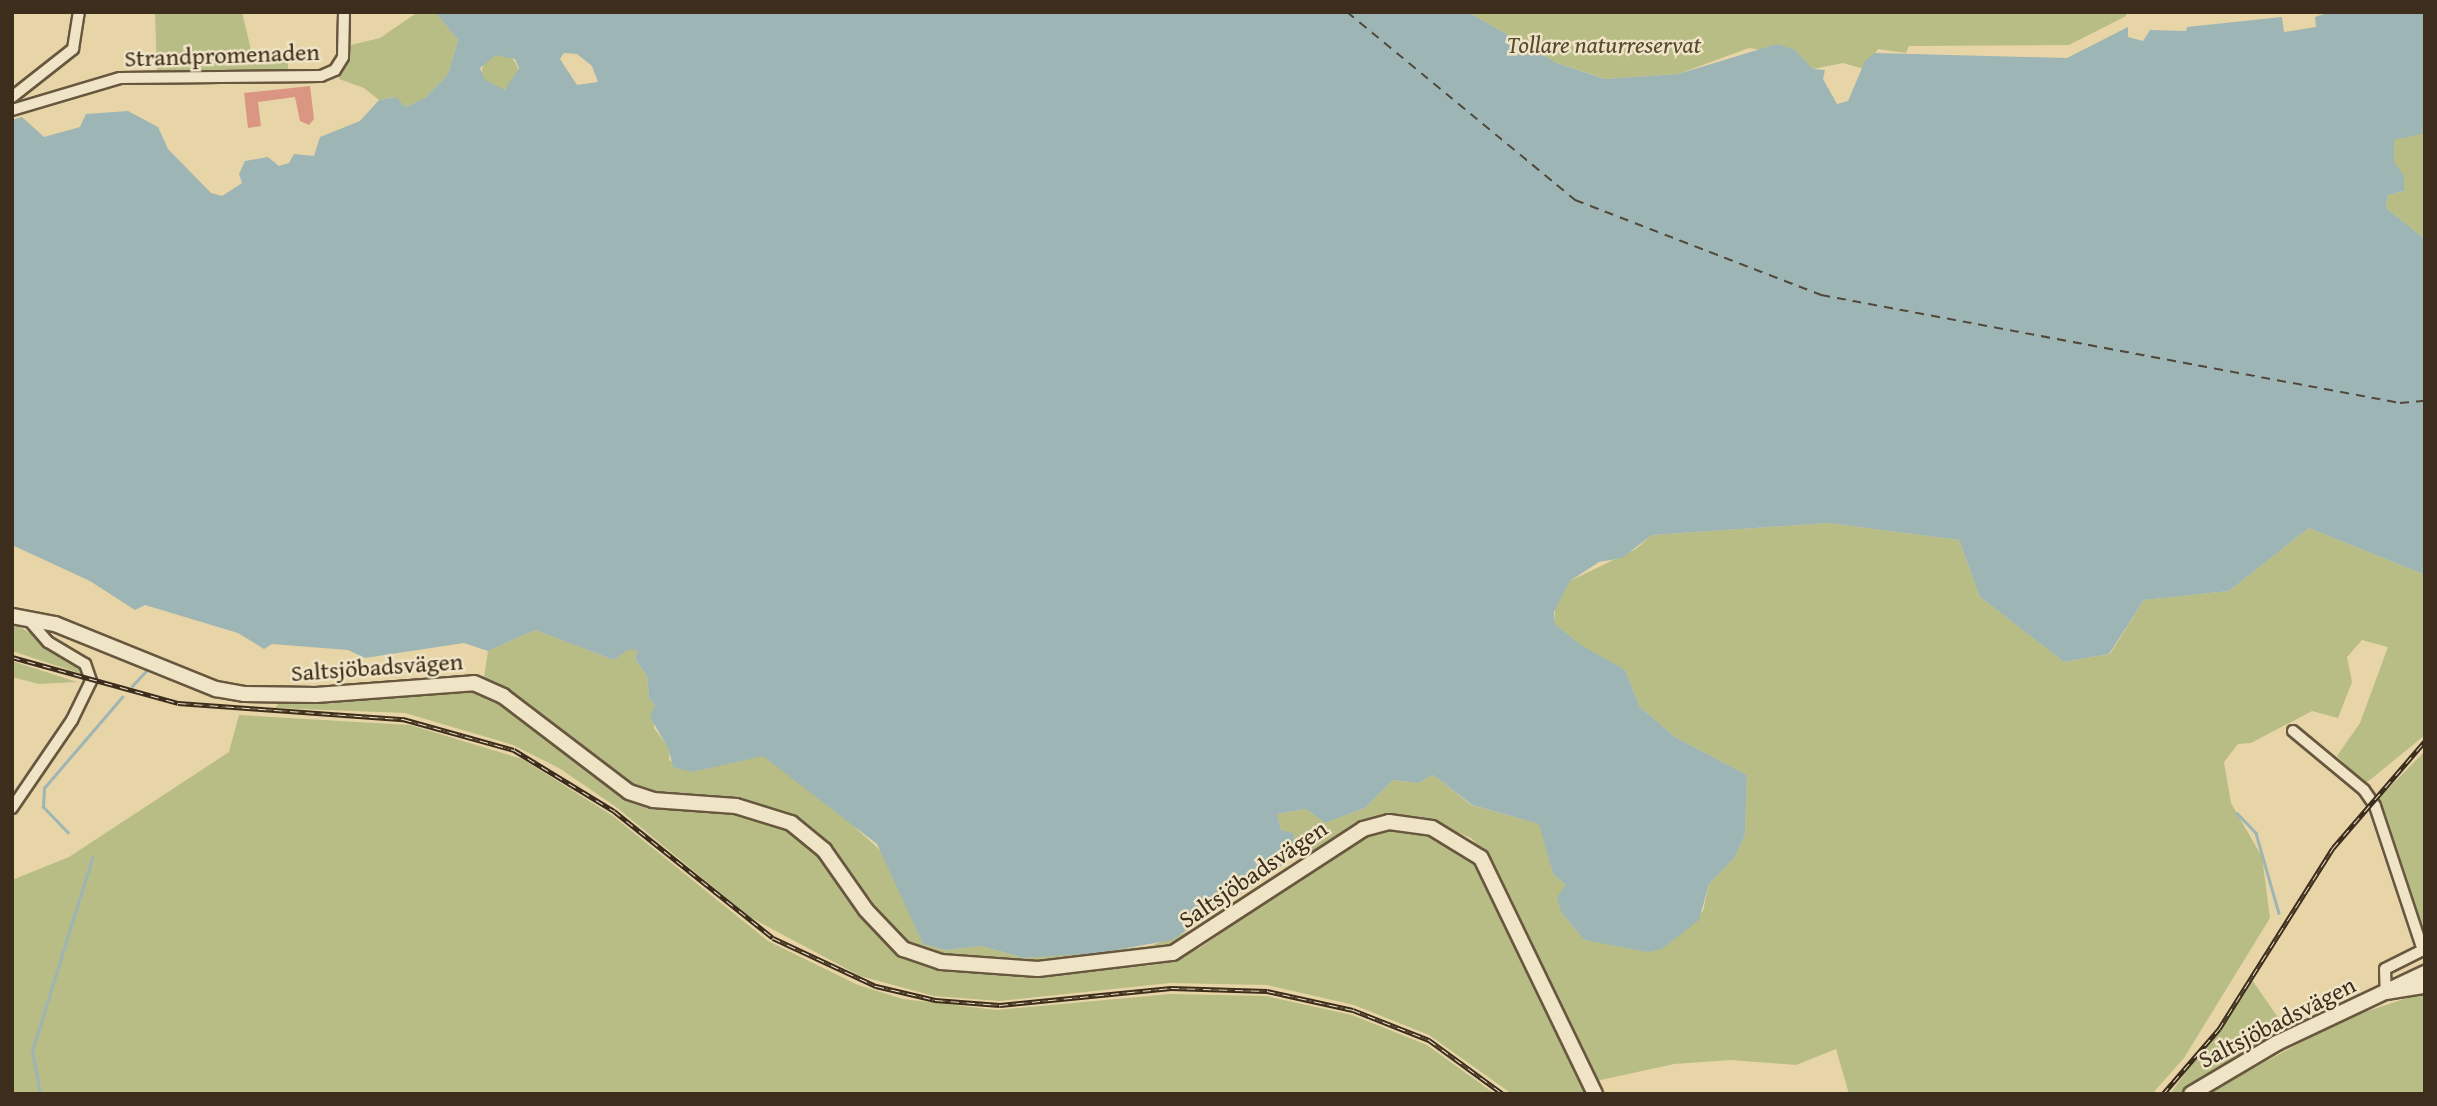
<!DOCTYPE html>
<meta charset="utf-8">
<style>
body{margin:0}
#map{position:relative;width:2437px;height:1106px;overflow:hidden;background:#e7d5a7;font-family:"Gentium Book Plus",serif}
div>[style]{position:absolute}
.green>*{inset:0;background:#b8bc85}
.round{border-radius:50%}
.water>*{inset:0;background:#9db5b4}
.stream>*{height:2.5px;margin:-1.25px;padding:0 1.25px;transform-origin:1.25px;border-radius:1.25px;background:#9db5b4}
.ferry>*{height:2px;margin-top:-1px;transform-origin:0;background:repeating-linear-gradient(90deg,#50483a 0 9px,transparent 0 16px)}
.building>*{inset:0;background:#da9683}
.roads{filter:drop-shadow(2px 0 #68573f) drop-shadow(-2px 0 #68573f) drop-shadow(0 2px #68573f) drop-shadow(0 -2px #68573f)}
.minor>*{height:10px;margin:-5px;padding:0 5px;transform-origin:5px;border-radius:5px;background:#efe4c6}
.tertiary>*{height:14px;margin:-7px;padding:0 7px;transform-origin:7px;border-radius:7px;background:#efe4c6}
.rail>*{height:5px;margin-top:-2.5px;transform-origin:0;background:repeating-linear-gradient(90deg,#efe4c6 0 8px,#3d2d1c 0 16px);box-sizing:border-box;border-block:2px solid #3d2d1c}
span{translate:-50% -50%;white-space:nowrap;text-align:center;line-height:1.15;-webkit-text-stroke:5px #efe4c6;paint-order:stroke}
.park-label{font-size:24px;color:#564a31;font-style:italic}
.street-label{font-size:24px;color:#3d2d1c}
.frame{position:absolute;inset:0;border:14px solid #3d2d1c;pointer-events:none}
</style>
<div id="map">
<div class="green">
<i style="clip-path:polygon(155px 12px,242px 12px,251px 50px,288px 50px,288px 73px,157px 74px)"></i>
<i style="clip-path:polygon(418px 12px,435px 12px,458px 40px,448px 74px,424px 99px,404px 107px,395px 97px,379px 100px,364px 88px,339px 79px,351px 45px,380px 38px)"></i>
<i style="clip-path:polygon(1468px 12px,2126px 12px,2126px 16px,2069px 45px,1909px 46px,1906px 53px,1878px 49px,1864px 69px,1843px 63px,1813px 69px,1801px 57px,1749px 48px,1678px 74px,1606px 79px,1557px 63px)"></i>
<i class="round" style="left:482px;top:54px;width:36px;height:36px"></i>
<i style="clip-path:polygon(2417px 132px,2425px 133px,2425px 239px,2386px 208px,2388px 195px,2404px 191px,2394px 162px,2394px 139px)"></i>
<i style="clip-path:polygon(1828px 523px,1959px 540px,1980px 597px,2064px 662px,2110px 654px,2144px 600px,2229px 591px,2309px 528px,2425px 575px,2425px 735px,2365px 784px,2337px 756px,2360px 723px,2388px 647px,2362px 640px,2347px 657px,2352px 682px,2338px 718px,2312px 711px,2251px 743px,2238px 744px,2224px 762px,2231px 803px,2262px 857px,2270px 918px,2184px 1058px,2152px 1094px,1849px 1094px,1836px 1049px,1796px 1065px,1731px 1060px,1674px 1064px,1596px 1081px,1486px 853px,1471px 838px,1420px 817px,1394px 817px,1342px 834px,1306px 860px,1291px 852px,1294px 841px,1281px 830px,1277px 814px,1306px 809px,1325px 823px,1365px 808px,1393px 780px,1418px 783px,1433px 775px,1471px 805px,1540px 824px,1553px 874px,1566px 885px,1561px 912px,1584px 940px,1662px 949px,1703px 911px,1709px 884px,1735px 857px,1745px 835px,1747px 775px,1675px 737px,1640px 707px,1625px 670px,1602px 662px,1555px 624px,1555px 604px,1570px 581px,1636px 549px,1652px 535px)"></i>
<i style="clip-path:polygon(12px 622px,84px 667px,88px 676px,12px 651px)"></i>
<i style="clip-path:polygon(535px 630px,614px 660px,629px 648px,638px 651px,635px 659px,647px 676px,649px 699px,655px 705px,654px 728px,670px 750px,669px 760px,692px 772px,762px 755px,832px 806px,882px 852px,923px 944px,946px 950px,981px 946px,1024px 958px,1150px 946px,1195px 929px,1197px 936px,1177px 948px,1114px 960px,1011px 963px,977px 955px,952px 958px,906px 945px,827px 843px,809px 827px,765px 807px,654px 796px,630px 789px,484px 677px,488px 651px)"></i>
<i style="clip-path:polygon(12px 661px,77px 682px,39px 684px,12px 677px)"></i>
<i style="clip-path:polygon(470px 688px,505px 705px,633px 799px,758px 816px,806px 840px,883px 940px,926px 966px,1032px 974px,1153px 965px,1200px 948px,1355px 838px,1399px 828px,1429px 833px,1478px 860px,1589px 1094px,1512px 1094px,1429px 1035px,1354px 1005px,1267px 985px,1170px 983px,1000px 1001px,934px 996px,860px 976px,750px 917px,616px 807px,559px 768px,513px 745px,405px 713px,275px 708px,280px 701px)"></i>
<i style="clip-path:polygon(239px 715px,410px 725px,522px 759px,613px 816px,768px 941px,858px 985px,903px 999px,997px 1010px,1170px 994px,1266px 996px,1352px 1015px,1427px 1045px,1495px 1094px,12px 1094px,12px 880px,69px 857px,229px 752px)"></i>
<i style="clip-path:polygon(2425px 751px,2425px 942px,2376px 801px)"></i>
<i style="clip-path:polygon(2252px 980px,2284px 1026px,2183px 1094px,2170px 1094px)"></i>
<i style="clip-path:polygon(2425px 992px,2425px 1094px,2206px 1094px,2344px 1019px)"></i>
</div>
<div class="water">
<i style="clip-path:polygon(evenodd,435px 12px,1468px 12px,1557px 63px,1605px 79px,1678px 74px,1777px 44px,1795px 50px,1813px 69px,1825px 70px,1823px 79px,1837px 104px,1848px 101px,1865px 61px,1875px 53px,2067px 58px,2128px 27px,2128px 37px,2143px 41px,2150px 30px,2186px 31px,2187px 27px,2282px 17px,2284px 32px,2316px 27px,2315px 17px,2330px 12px,2425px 12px,2425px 133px,2394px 140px,2394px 162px,2404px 176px,2404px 191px,2388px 195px,2386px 208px,2425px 239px,2425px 575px,2309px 528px,2229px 591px,2144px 600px,2109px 654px,2064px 662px,1980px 597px,1959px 540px,1828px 523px,1652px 535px,1622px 558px,1599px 562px,1570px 581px,1554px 612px,1555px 624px,1581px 645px,1625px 670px,1640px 707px,1675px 737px,1747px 775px,1745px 835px,1735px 857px,1709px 884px,1699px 920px,1662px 949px,1648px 952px,1584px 940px,1561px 912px,1557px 897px,1566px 885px,1553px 874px,1539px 824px,1472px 805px,1433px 775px,1418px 783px,1393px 780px,1365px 808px,1325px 823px,1306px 809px,1277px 814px,1281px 830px,1293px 833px,1294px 841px,1280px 867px,1172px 940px,1098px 953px,1024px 958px,981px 946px,946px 950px,923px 944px,877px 844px,763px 756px,692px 772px,673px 767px,669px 750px,650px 717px,655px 705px,649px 699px,647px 676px,635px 659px,638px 651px,629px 649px,614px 660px,535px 630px,488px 651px,464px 643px,365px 658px,348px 650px,272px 644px,264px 649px,238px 633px,145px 605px,135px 610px,90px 581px,12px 545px,12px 120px,22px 117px,44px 137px,80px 127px,86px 114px,128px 111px,158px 127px,168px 149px,211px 193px,222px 196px,242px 183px,239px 174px,245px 161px,268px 157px,279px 166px,289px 163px,294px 154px,314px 156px,320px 137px,360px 121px,379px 100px,396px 97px,405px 107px,425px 98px,448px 74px,458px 40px,435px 12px,564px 53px,577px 54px,592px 66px,598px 82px,577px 85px,560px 59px,564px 53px,435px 12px,496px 55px,515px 59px,519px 68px,505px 90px,485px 80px,480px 68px,496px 55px)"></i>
</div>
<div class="stream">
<i style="left:132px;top:686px;width:22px;rotate:-47deg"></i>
<i style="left:2237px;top:813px;width:28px;rotate:46deg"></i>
<i style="left:2256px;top:833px;width:83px;rotate:74deg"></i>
<i style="left:68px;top:833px;width:36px;rotate:-134deg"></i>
<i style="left:43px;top:807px;width:19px;rotate:-87deg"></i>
<i style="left:44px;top:788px;width:120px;rotate:-49.4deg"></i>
<i style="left:40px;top:1094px;width:44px;rotate:-100.5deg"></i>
<i style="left:32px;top:1051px;width:202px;rotate:-72.7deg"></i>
</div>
<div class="ferry">
<i style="left:1347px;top:12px;width:296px;rotate:39.5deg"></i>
<i style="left:1575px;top:200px;width:264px;rotate:21.1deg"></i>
<i style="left:1821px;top:295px;width:589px;rotate:10.57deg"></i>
<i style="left:2400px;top:403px;width:25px;rotate:-5deg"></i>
</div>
<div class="building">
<i style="clip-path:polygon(310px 86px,314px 119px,309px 125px,300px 121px,295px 97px,258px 102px,261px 126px,248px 128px,244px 93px)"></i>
</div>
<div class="roads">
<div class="minor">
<i style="left:12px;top:97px;width:78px;rotate:-38.2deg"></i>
<i style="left:73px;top:49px;width:37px;rotate:-81deg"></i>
<i style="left:12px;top:110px;width:113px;rotate:-16.5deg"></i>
<i style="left:120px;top:78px;width:201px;rotate:-0.6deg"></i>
<i style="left:321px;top:76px;width:15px;rotate:-23deg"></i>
<i style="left:335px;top:70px;width:15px;rotate:-58deg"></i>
<i style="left:343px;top:57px;width:45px;rotate:-88.7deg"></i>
<i style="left:2293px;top:731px;width:92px;rotate:39.7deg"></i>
<i style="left:2364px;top:790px;width:19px;rotate:55deg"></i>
<i style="left:2375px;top:806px;width:152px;rotate:71.6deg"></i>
<i style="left:2423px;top:950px;width:42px;rotate:153.4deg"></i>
<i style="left:2385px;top:969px;width:23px;rotate:88deg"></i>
<i style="left:12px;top:808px;width:107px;rotate:-55.7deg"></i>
<i style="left:72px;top:720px;width:43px;rotate:-64deg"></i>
<i style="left:91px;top:681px;width:18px;rotate:-109deg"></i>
<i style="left:85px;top:664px;width:43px;rotate:-149.3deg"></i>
<i style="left:48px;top:642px;width:32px;rotate:-131deg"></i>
</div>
<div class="tertiary">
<i style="left:12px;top:616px;width:44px;rotate:10.5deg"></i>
<i style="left:55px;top:624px;width:174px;rotate:22deg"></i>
<i style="left:216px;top:689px;width:28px;rotate:10deg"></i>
<i style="left:244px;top:694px;width:72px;rotate:0.8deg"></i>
<i style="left:316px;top:695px;width:158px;rotate:-4.3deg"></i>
<i style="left:474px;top:683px;width:32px;rotate:24deg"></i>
<i style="left:503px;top:696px;width:158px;rotate:37.3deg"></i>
<i style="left:629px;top:792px;width:25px;rotate:18deg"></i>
<i style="left:653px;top:800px;width:83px;rotate:4.1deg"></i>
<i style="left:736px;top:806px;width:58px;rotate:17.2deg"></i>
<i style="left:791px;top:823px;width:43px;rotate:39.3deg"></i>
<i style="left:824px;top:850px;width:73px;rotate:55deg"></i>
<i style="left:866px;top:910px;width:54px;rotate:46.5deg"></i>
<i style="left:903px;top:949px;width:40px;rotate:18.9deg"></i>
<i style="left:941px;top:962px;width:97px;rotate:4.1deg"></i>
<i style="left:1038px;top:969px;width:136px;rotate:-6.8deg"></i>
<i style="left:1173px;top:953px;width:227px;rotate:-33.1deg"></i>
<i style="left:1363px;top:829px;width:27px;rotate:-15deg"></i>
<i style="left:1389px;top:822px;width:43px;rotate:7.9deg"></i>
<i style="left:1432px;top:828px;width:57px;rotate:31.5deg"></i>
<i style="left:1481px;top:858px;width:262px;rotate:64.2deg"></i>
<i style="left:2386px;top:992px;width:39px;rotate:-9deg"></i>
<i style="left:2191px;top:1094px;width:100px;rotate:-30.7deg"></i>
<i style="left:2277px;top:1043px;width:164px;rotate:-25.3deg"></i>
</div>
</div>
<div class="rail">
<i style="left:12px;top:657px;width:172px;rotate:15.5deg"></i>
<i style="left:178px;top:703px;width:226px;rotate:4.1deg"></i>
<i style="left:403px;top:719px;width:115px;rotate:15.6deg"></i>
<i style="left:514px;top:750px;width:117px;rotate:31.4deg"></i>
<i style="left:614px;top:811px;width:203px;rotate:38.6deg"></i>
<i style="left:773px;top:938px;width:114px;rotate:25deg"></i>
<i style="left:876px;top:986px;width:61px;rotate:13.3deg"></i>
<i style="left:935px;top:1000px;width:65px;rotate:4.4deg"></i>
<i style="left:1000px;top:1005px;width:172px;rotate:-5.7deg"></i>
<i style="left:1171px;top:988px;width:96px;rotate:1.8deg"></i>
<i style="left:1267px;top:991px;width:88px;rotate:12.5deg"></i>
<i style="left:1353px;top:1010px;width:82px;rotate:21.5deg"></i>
<i style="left:1429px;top:1040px;width:92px;rotate:36.1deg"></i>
<i style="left:2163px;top:1094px;width:86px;rotate:-49.3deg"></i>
<i style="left:2219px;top:1029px;width:214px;rotate:-57.8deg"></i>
<i style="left:2333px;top:848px;width:141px;rotate:-49.3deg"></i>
</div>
<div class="park-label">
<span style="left:1604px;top:45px">Tollare naturreservat</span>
</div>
<div class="street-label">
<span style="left:222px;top:55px;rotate:-2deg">Strandpromenaden</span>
<span style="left:377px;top:667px;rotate:-4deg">Saltsjöbadsvägen</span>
<span style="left:1253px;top:874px;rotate:-34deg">Saltsjöbadsvägen</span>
<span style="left:2277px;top:1022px;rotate:-27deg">Saltsjöbadsvägen</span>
</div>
<div class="frame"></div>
</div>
